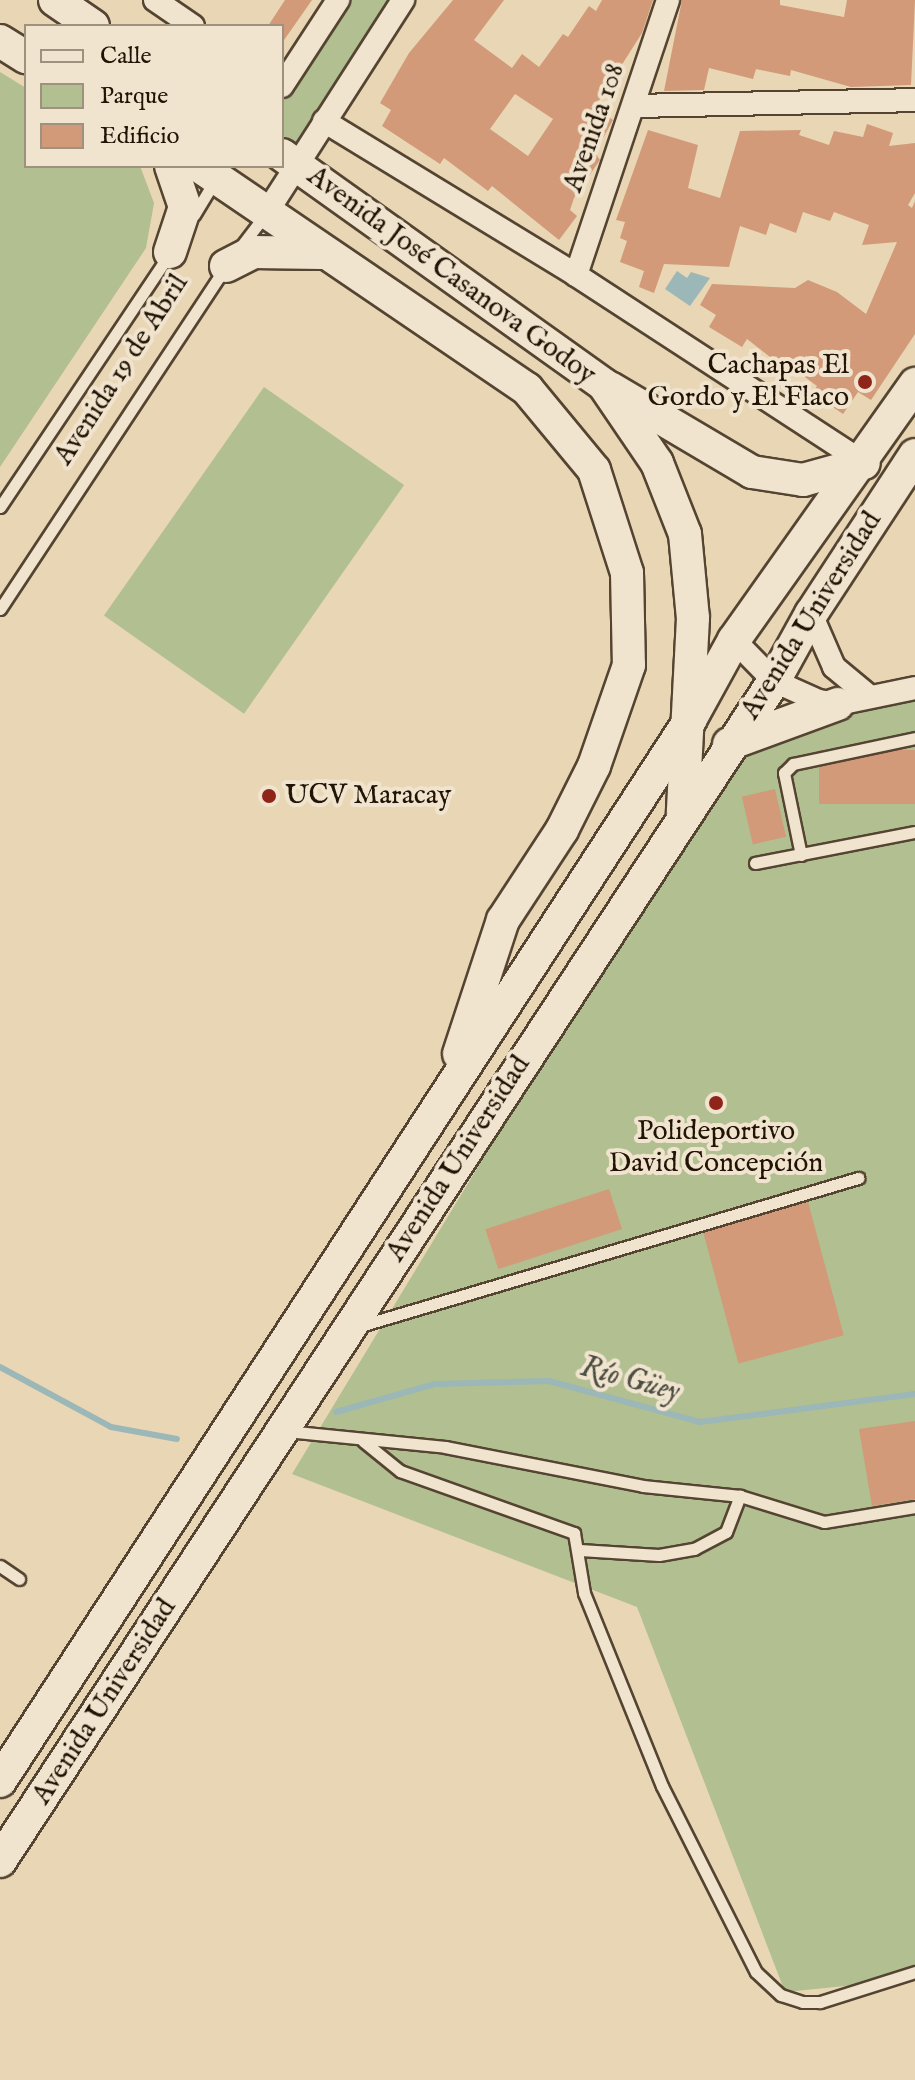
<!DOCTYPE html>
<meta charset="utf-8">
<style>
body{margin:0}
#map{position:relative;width:915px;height:2080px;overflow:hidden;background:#e8d6b5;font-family:"IM FELL English",serif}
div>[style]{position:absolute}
.green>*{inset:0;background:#b1bf91;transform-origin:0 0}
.water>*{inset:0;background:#9bb7b7}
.stream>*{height:6px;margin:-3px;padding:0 3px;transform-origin:3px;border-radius:3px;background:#9bb7b7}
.building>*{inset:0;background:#d29a78;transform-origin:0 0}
.roads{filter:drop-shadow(2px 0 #544431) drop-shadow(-2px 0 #544431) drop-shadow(0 2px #544431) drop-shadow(0 -2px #544431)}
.lane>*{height:11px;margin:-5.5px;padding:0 5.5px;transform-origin:5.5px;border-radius:5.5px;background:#f0e4cf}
.street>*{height:22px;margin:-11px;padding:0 11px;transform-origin:11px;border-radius:11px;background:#f0e4cf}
.secondary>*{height:32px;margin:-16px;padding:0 16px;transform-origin:16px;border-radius:16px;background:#f0e4cf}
.dots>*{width:22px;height:22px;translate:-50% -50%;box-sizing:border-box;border:4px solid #f0e4cf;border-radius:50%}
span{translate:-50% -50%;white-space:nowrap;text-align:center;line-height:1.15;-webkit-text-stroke:8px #f0e4cf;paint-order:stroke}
.street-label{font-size:28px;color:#221405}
.poi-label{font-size:28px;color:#221405}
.right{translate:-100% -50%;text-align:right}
.left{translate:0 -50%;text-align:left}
.water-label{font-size:30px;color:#4c4d43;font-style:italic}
.legend{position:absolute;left:24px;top:24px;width:260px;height:144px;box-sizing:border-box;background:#f0e4cf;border:2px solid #9e917e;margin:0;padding:10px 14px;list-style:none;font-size:24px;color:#221405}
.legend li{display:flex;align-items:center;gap:16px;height:40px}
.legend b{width:40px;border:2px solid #9e917e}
</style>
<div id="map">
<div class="green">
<i style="clip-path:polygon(348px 0,396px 0,294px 154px,282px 146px,282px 98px)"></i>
<i style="clip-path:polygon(0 72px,26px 88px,26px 166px,140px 166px,154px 203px,146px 248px,0 467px)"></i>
<i style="left:264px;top:387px;width:171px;height:279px;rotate:35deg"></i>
<i style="clip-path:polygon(915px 698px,915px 1979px,785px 1992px,637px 1607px,292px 1474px,742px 731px)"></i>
</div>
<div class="water">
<i style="clip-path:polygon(677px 271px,687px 278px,691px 272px,710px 278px,690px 306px,665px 289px)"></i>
</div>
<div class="stream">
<i style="left:0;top:1367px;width:126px;rotate:28.4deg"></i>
<i style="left:111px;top:1427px;width:67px;rotate:10.3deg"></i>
<i style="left:336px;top:1412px;width:103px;rotate:-15.8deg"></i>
<i style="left:435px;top:1384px;width:114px;rotate:-1.5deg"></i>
<i style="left:549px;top:1381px;width:156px;rotate:15.2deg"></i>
<i style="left:700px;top:1422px;width:217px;rotate:-7.4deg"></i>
</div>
<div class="building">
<i style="clip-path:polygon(285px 0,312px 0,282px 43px,282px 26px,268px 26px)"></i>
<i style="clip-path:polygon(evenodd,453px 0,504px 0,474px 40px,512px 68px,522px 54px,539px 67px,563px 34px,568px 37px,589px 6px,596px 11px,602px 0,653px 0,642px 33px,595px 107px,613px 120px,595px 153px,600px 160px,574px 198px,570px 210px,577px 216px,559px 240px,492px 186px,488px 191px,444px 158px,440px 164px,382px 126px,391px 110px,380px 103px,409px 53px,453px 0,515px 94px,553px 119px,528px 156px,490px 129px,515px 94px)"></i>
<i style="clip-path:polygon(682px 0,780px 0,780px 5px,844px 17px,847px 0,915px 0,911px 85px,851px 87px,791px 70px,790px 76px,756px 69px,753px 79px,709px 68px,704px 90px,664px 91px)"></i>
<i style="clip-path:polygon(867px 124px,893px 133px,889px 146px,915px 143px,915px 193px,908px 205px,912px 208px,915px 201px,915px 334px,871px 400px,858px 392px,843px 414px,812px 393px,817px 386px,786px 363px,783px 367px,747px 339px,742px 347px,709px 327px,716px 315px,700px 305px,712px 284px,795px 288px,808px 280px,837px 292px,866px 314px,897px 242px,862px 245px,869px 225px,834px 212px,830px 221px,803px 212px,796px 233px,770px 223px,766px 235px,740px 226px,729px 267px,664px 264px,654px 293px,639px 287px,644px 271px,620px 262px,627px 241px,620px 238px,625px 222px,616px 220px,648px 130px,698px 145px,688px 188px,720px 198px,740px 131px,801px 130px,799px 135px,829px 145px,834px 131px,863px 137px)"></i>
<i style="left:915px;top:750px;width:54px;height:96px;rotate:90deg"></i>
<i style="left:775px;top:789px;width:49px;height:34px;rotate:77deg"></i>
<i style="left:609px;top:1189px;width:42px;height:130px;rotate:72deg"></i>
<i style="left:808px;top:1202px;width:138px;height:109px;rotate:75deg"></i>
<i style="clip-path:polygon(915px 1421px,915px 1499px,872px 1506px,859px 1429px)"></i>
</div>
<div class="roads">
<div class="lane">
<i style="left:194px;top:215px;width:39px;rotate:-59deg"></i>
<i style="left:239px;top:249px;width:43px;rotate:-52.6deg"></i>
<i style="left:0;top:507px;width:306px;rotate:-56.2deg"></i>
<i style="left:0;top:609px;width:407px;rotate:-56.6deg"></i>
<i style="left:801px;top:855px;width:84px;rotate:-101.7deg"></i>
<i style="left:784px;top:773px;width:13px;rotate:-45deg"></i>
<i style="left:793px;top:764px;width:125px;rotate:-12deg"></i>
<i style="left:755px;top:863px;width:163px;rotate:-11deg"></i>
<i style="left:360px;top:1326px;width:520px;rotate:-16.55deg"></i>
<i style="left:286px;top:1431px;width:160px;rotate:5.7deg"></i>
<i style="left:445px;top:1447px;width:202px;rotate:11.1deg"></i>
<i style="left:643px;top:1486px;width:98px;rotate:5.9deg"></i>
<i style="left:740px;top:1496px;width:88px;rotate:17.2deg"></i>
<i style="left:824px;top:1522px;width:92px;rotate:-9.4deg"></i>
<i style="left:363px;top:1441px;width:48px;rotate:39deg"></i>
<i style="left:400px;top:1471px;width:185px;rotate:19.6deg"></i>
<i style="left:574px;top:1533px;width:61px;rotate:80.5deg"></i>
<i style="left:584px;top:1593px;width:208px;rotate:68deg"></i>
<i style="left:662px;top:1786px;width:208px;rotate:63.2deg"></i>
<i style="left:756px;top:1972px;width:34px;rotate:43deg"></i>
<i style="left:781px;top:1995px;width:23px;rotate:18deg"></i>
<i style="left:803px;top:2002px;width:17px"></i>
<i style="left:820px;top:2002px;width:100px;rotate:-17.5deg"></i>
<i style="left:580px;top:1550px;width:79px;rotate:3.6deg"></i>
<i style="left:659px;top:1555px;width:36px;rotate:-10deg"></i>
<i style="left:694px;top:1549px;width:36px;rotate:-28deg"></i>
<i style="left:726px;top:1532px;width:39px;rotate:-69deg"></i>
<i style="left:0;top:1566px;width:23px;rotate:34deg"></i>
</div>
<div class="street">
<i style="left:155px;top:0;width:46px;rotate:34.4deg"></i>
<i style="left:282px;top:86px;width:103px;rotate:-56.9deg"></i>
<i style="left:634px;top:106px;width:281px;rotate:-1.2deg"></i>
<i style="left:324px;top:121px;width:295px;rotate:31.4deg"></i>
<i style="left:576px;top:275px;width:344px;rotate:33.1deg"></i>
<i style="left:267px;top:212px;width:252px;rotate:-57.3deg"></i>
<i style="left:576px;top:275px;width:290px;rotate:-71.5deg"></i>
<i style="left:811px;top:614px;width:58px;rotate:66.5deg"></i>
<i style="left:834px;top:667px;width:45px;rotate:39.6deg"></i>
<i style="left:734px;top:640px;width:57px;rotate:45.7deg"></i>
<i style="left:774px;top:681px;width:49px;rotate:24deg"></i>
<i style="left:819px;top:701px;width:19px;rotate:9deg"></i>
<i style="left:838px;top:704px;width:79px;rotate:-11.7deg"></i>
</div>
<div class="secondary">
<i style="left:55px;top:0;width:46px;rotate:34.4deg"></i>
<i style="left:0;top:41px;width:31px;rotate:32deg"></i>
<i style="left:282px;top:155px;width:396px;rotate:35.5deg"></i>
<i style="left:604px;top:385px;width:94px;rotate:55.8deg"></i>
<i style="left:657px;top:463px;width:76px;rotate:68.5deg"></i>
<i style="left:685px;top:534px;width:84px;rotate:84.6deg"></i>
<i style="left:693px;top:618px;width:194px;rotate:93deg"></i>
<i style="left:199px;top:166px;width:397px;rotate:34.2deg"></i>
<i style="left:527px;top:389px;width:105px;rotate:50.4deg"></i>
<i style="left:594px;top:470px;width:108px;rotate:72.2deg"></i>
<i style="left:627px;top:573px;width:92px;rotate:88.8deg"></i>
<i style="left:629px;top:665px;width:107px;rotate:109.1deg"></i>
<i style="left:594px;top:766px;width:72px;rotate:116.6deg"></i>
<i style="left:562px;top:830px;width:108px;rotate:123.2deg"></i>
<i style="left:503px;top:920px;width:141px;rotate:108.2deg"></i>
<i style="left:170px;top:252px;width:47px;rotate:-71.6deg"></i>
<i style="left:185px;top:207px;width:43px;rotate:-108.9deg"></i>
<i style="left:226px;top:266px;width:30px;rotate:-27deg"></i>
<i style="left:253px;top:252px;width:69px;rotate:0.8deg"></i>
<i style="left:610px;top:388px;width:165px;rotate:30.6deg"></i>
<i style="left:752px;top:472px;width:52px;rotate:8.9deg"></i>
<i style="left:803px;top:480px;width:63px;rotate:-15.6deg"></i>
<i style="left:729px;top:744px;width:116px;rotate:-20.2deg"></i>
<i style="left:0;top:1781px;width:1266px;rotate:-56.96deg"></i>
<i style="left:690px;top:720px;width:91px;rotate:-61.2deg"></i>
<i style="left:734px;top:640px;width:314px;rotate:-54.7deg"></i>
<i style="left:0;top:1861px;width:1411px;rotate:-56.74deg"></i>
<i style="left:774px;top:681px;width:77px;rotate:-61.1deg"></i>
<i style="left:811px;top:614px;width:190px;rotate:-56.8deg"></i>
</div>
</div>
<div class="dots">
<i style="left:865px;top:382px;background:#8f2418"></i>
<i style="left:269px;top:796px;background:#8f2418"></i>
<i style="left:716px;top:1103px;background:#8f2418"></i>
</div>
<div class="street-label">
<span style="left:595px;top:128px;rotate:-71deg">Avenida 108</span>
<span style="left:451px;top:276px;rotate:36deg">Avenida José Casanova Godoy</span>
<span style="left:122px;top:370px;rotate:-57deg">Avenida 19 de Abril</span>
<span style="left:812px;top:616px;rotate:-58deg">Avenida Universidad</span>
<span style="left:459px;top:1159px;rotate:-57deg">Avenida Universidad</span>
<span style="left:105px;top:1702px;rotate:-57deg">Avenida Universidad</span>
</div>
<div class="poi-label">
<span class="right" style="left:849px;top:382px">Cachapas El<br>Gordo y El Flaco</span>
<span class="left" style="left:285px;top:796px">UCV Maracay</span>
<span style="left:716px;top:1148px">Polideportivo<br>David Concepción</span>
</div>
<div class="water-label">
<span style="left:630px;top:1380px;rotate:15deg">Río Güey</span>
</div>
<ul class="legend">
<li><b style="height:10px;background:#f0e4cf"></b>Calle</li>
<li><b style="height:22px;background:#b1bf91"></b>Parque</li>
<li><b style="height:22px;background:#d29a78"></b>Edificio</li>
</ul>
</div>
